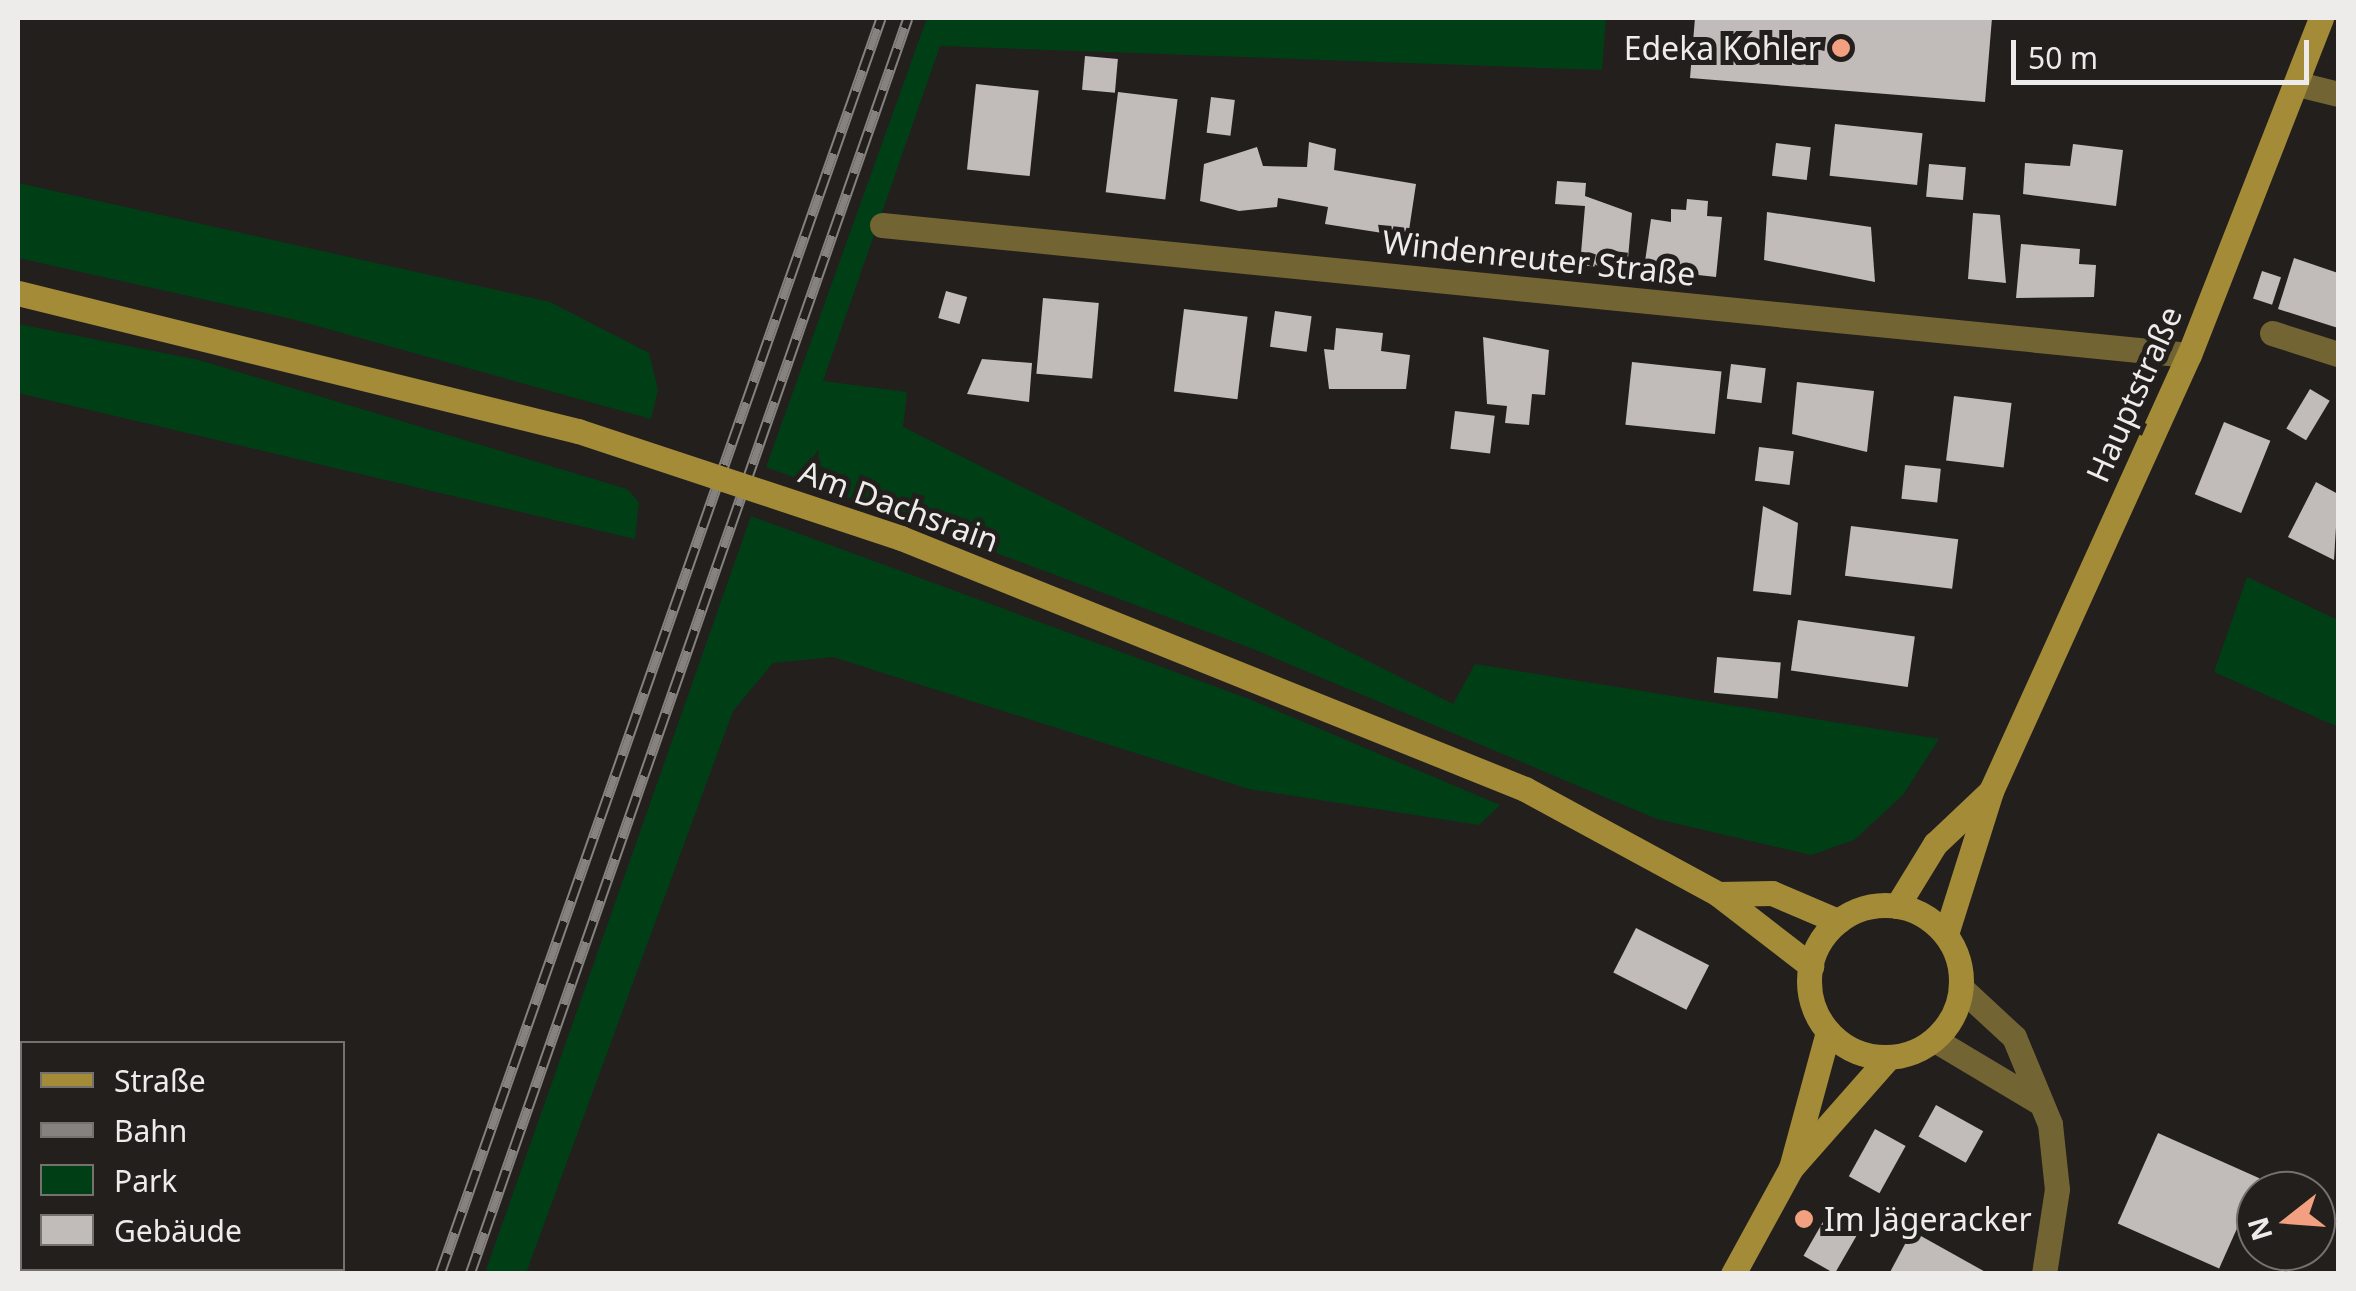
<!DOCTYPE html>
<meta charset="utf-8">
<style>
body{margin:0}
#map{position:relative;width:2356px;height:1291px;overflow:hidden;background:#221f1d;font-family:"Noto Sans",sans-serif}
div>[style]{position:absolute}
.green>*{inset:0;background:#003f15}
.building>*{inset:0;background:#c1bcba;transform-origin:0 0}
.street>*{height:25px;margin:-12.5px;padding:0 12.5px;transform-origin:12.5px;border-radius:12.5px;background:#736434}
.secondary>*{height:25px;margin:-12.5px;padding:0 12.5px;transform-origin:12.5px;border-radius:12.5px;background:#a38b38}
.secondary>.ring{margin:-12.5px;padding:0;box-sizing:content-box;background:none;border:25px solid #a38b38;border-radius:50%}
.rail>*{height:11px;margin-top:-5.5px;transform-origin:0;background:repeating-linear-gradient(90deg,#221f1d 0 22px,#858280 0 44px);box-sizing:border-box;border-block:2px solid #858280}
.secondary-bridge>*{height:25px;margin:-12.5px;padding:0 12.5px;transform-origin:12.5px;border-radius:12.5px;background:#a38b38}
.dots>*{width:28px;height:28px;translate:-50% -50%;box-sizing:border-box;border:5px solid #221f1d;border-radius:50%}
span{translate:-50% -50%;white-space:nowrap;text-align:center;line-height:1.15;-webkit-text-stroke:10px #221f1d;paint-order:stroke}
.poi-label{font-size:32px;color:#eeecea}
.right{translate:-100% -50%;text-align:right}
.left{translate:0 -50%;text-align:left}
.street-label{font-size:32px;color:#eeecea}
.frame{position:absolute;inset:0;border:20px solid #eeecea;pointer-events:none}
.legend{position:absolute;left:20px;top:1041px;width:325px;height:230px;box-sizing:border-box;background:#221f1d;border:2px solid #74716f;margin:0;padding:12px 18px;list-style:none;font-size:30px;color:#eeecea}
.legend li{display:flex;align-items:center;gap:20px;height:50px}
.legend b{width:50px;border:2px solid #74716f}
.north{position:absolute;left:2236px;top:1171px;width:100px;height:100px;box-sizing:border-box;background:#221f1d;border:2px solid #74716f;border-radius:50%;rotate:253deg;font-size:28px;font-weight:700;line-height:40px;text-align:center;color:#eeecea}
.north::after{content:'';display:block;margin:auto;width:35px;height:45px;background:#f2a080;clip-path:polygon(50% 0,100% 100%,50% 72%,0 100%)}
.scale{position:absolute;left:2011px;top:40px;width:298px;height:45px;box-sizing:border-box;border:5px solid #eeecea;border-top:0;padding-left:12px;font-size:30px;line-height:35px;white-space:nowrap;color:#eeecea;-webkit-text-stroke:8px #221f1d;paint-order:stroke}
</style>
<div id="map">
<div class="green">
<i style="clip-path:polygon(927px 18px,1606px 18px,1602px 70px,940px 46px,823px 381px,907px 392px,903px 427px,1453px 704px,1475px 664px,1939px 739px,1903px 795px,1854px 840px,1811px 855px,1657px 819px,1256px 650px,766px 467px)"></i>
<i style="clip-path:polygon(18px 183px,550px 302px,649px 353px,658px 390px,651px 419px,292px 319px,18px 258px)"></i>
<i style="clip-path:polygon(18px 324px,199px 360px,627px 489px,639px 502px,635px 539px,18px 393px)"></i>
<i style="clip-path:polygon(751px 516px,1249px 699px,1500px 805px,1479px 825px,1249px 789px,833px 657px,773px 663px,733px 711px,526px 1273px,485px 1273px)"></i>
<i style="clip-path:polygon(2247px 577px,2338px 620px,2338px 727px,2214px 672px)"></i>
</div>
<div class="building">
<i style="clip-path:polygon(1695px 18px,1992px 18px,1985px 102px,1690px 78px)"></i>
<i style="left:1085px;top:56px;width:33px;height:34px;rotate:5deg"></i>
<i style="left:976px;top:84px;width:63px;height:86px;rotate:6deg"></i>
<i style="left:1118px;top:92px;width:60px;height:101px;rotate:7deg"></i>
<i style="left:1211px;top:97px;width:24px;height:36px;rotate:7deg"></i>
<i style="left:1835px;top:124px;width:88px;height:52px;rotate:6deg"></i>
<i style="clip-path:polygon(1309px 142px,1336px 149px,1334px 170px,1416px 184px,1408px 237px,1325px 224px,1328px 207px,1278px 198px,1277px 207px,1239px 211px,1200px 201px,1204px 164px,1257px 147px,1263px 166px,1307px 167px)"></i>
<i style="left:1776px;top:143px;width:35px;height:33px;rotate:7deg"></i>
<i style="clip-path:polygon(2073px 144px,2123px 150px,2116px 206px,2023px 194px,2025px 163px,2070px 166px)"></i>
<i style="left:1929px;top:164px;width:37px;height:33px;rotate:5deg"></i>
<i style="clip-path:polygon(1557px 181px,1586px 183px,1585px 196px,1632px 213px,1627px 270px,1580px 265px,1585px 206px,1555px 204px)"></i>
<i style="clip-path:polygon(1687px 199px,1708px 201px,1707px 216px,1722px 217px,1716px 277px,1644px 269px,1651px 219px,1671px 222px,1671px 209px,1686px 210px)"></i>
<i style="clip-path:polygon(1767px 212px,1871px 227px,1875px 282px,1764px 260px)"></i>
<i style="clip-path:polygon(1973px 213px,2000px 215px,2006px 283px,1968px 279px)"></i>
<i style="clip-path:polygon(2021px 244px,2080px 249px,2079px 264px,2096px 265px,2094px 297px,2016px 298px)"></i>
<i style="clip-path:polygon(2294px 258px,2338px 273px,2338px 328px,2278px 309px)"></i>
<i style="left:2262px;top:271px;width:20px;height:29px;rotate:18deg"></i>
<i style="left:946px;top:291px;width:22px;height:28px;rotate:16deg"></i>
<i style="left:1043px;top:298px;width:56px;height:76px;rotate:5deg"></i>
<i style="left:1184px;top:309px;width:64px;height:83px;rotate:7deg"></i>
<i style="left:1275px;top:311px;width:37px;height:36px;rotate:8deg"></i>
<i style="clip-path:polygon(1336px 328px,1383px 333px,1381px 351px,1410px 355px,1406px 389px,1329px 389px,1324px 349px,1334px 350px)"></i>
<i style="clip-path:polygon(1483px 337px,1549px 350px,1545px 395px,1532px 394px,1529px 425px,1505px 423px,1507px 406px,1487px 404px)"></i>
<i style="clip-path:polygon(982px 359px,1032px 363px,1029px 402px,967px 394px)"></i>
<i style="left:1632px;top:362px;width:90px;height:63px;rotate:6deg"></i>
<i style="left:1731px;top:364px;width:35px;height:35px;rotate:7deg"></i>
<i style="clip-path:polygon(1797px 382px,1874px 391px,1867px 452px,1792px 434px)"></i>
<i style="left:2310px;top:389px;width:23px;height:46px;rotate:31deg"></i>
<i style="left:1954px;top:396px;width:58px;height:65px;rotate:7deg"></i>
<i style="left:1455px;top:411px;width:40px;height:38px;rotate:7deg"></i>
<i style="left:2224px;top:422px;width:50px;height:78px;rotate:22deg"></i>
<i style="left:1759px;top:447px;width:35px;height:34px;rotate:7deg"></i>
<i style="left:1905px;top:465px;width:36px;height:34px;rotate:6deg"></i>
<i style="clip-path:polygon(2316px 482px,2338px 494px,2334px 560px,2288px 537px)"></i>
<i style="clip-path:polygon(1763px 506px,1798px 523px,1791px 595px,1753px 591px)"></i>
<i style="left:1851px;top:526px;width:108px;height:50px;rotate:7deg"></i>
<i style="left:1798px;top:620px;width:118px;height:51px;rotate:8deg"></i>
<i style="left:1717px;top:657px;width:64px;height:36px;rotate:5deg"></i>
<i style="left:1636px;top:928px;width:82px;height:50px;rotate:27deg"></i>
<i style="left:1936px;top:1105px;width:54px;height:36px;rotate:29deg"></i>
<i style="left:1875px;top:1129px;width:35px;height:54px;rotate:29deg"></i>
<i style="left:2158px;top:1133px;width:111px;height:99px;rotate:24deg"></i>
<i style="left:1831px;top:1208px;width:36px;height:55px;rotate:30deg"></i>
<i style="clip-path:polygon(1912px 1231px,1989px 1274px,1889px 1274px)"></i>
</div>
<div class="street">
<i style="left:2298px;top:84px;width:41px;rotate:14deg"></i>
<i style="left:882px;top:225px;width:1313px;rotate:5.68deg"></i>
<i style="left:2272px;top:333px;width:69px;rotate:17.7deg"></i>
<i style="left:1961px;top:988px;width:72px;rotate:42.8deg"></i>
<i style="left:2014px;top:1037px;width:94px;rotate:67.5deg"></i>
<i style="left:2050px;top:1124px;width:65px;rotate:83.9deg"></i>
<i style="left:2057px;top:1189px;width:86px;rotate:98.7deg"></i>
<i style="left:1935px;top:1040px;width:121px;rotate:30.8deg"></i>
</div>
<div class="secondary">
<i style="left:18px;top:293px;width:577px;rotate:13.84deg"></i>
<i style="left:901px;top:538px;width:673px;rotate:21.91deg"></i>
<i style="left:1525px;top:789px;width:220px;rotate:28.5deg"></i>
<i style="left:1718px;top:894px;width:118px;rotate:37.7deg"></i>
<i style="left:1718px;top:894px;width:54px;rotate:-1.1deg"></i>
<i style="left:1772px;top:893px;width:72px;rotate:23deg"></i>
<i class="ring" style="left:1809px;top:905px;width:127px;height:127px"></i>
<i style="left:1897px;top:906px;width:73px;rotate:-58.5deg"></i>
<i style="left:1935px;top:844px;width:77px;rotate:-43.4deg"></i>
<i style="left:1946px;top:934px;width:150px;rotate:-72.5deg"></i>
<i style="left:1991px;top:791px;width:479px;rotate:-65.6deg"></i>
<i style="left:2189px;top:355px;width:362px;rotate:-68.6deg"></i>
<i style="left:1791px;top:1168px;width:141px;rotate:-74.8deg"></i>
<i style="left:1733px;top:1274px;width:121px;rotate:-61.3deg"></i>
<i style="left:1791px;top:1168px;width:147px;rotate:-48.6deg"></i>
</div>
<div class="rail">
<i style="left:440px;top:1274px;width:1331px;rotate:-70.65deg"></i>
<i style="left:470px;top:1274px;width:1330px;rotate:-70.78deg"></i>
</div>
<div class="secondary-bridge">
<i style="left:578px;top:431px;width:340px;rotate:18.3deg"></i>
</div>
<div class="dots">
<i style="left:1841px;top:48px;background:#f2a080"></i>
<i style="left:1804px;top:1219px;background:#f2a080"></i>
</div>
<div class="poi-label">
<span class="right" style="left:1821px;top:48px">Edeka Kohler</span>
<span class="left" style="left:1824px;top:1219px">Im Jägeracker</span>
</div>
<div class="street-label">
<span style="left:1539px;top:258px;rotate:6deg">Windenreuter Straße</span>
<span style="left:2134px;top:394px;rotate:-66deg">Hauptstraße</span>
<span style="left:899px;top:506px;rotate:20deg">Am Dachsrain</span>
</div>
<div class="frame"></div>
<ul class="legend">
<li><b style="height:12px;background:#a38b38"></b>Straße</li>
<li><b style="height:12px;background:#858280"></b>Bahn</li>
<li><b style="height:28px;background:#003f15"></b>Park</li>
<li><b style="height:28px;background:#c1bcba"></b>Gebäude</li>
</ul>
<div class="north">N</div>
<div class="scale">50 m</div>
</div>
